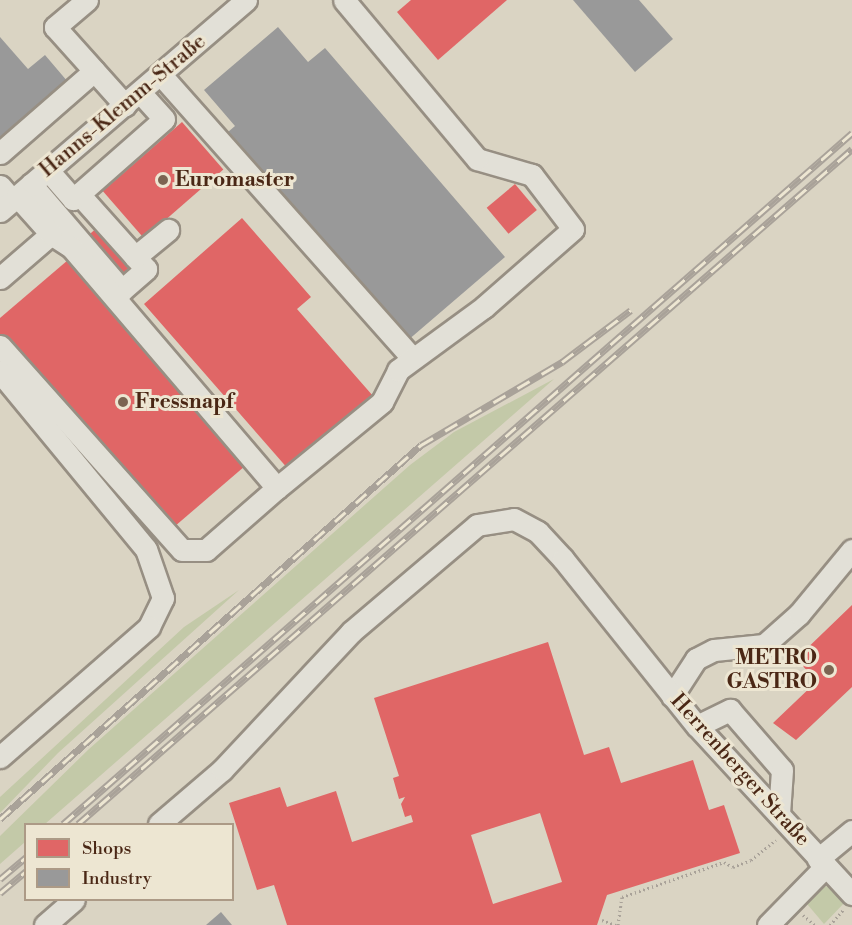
<!DOCTYPE html>
<meta charset="utf-8">
<style>
body{margin:0}
#map{position:relative;width:852px;height:925px;overflow:hidden;background:#dad4c3;font-family:"Libre Bodoni",serif}
div>[style]{position:absolute}
.green>*{inset:0;background:#c3c9a8}
.shops>*{inset:0;background:#e06666;transform-origin:0 0}
.industry>*{inset:0;background:#999}
.path>*{height:3px;margin-top:-1.5px;transform-origin:0;background:repeating-linear-gradient(90deg,#a9a299 0 1.5px,transparent 0 4.5px)}
.roads{filter:drop-shadow(2px 0 #978f83) drop-shadow(-2px 0 #978f83) drop-shadow(0 2px #978f83) drop-shadow(0 -2px #978f83)}
.minor>*{height:21px;margin:-10.5px;padding:0 10.5px;transform-origin:10.5px;border-radius:10.5px;background:#e2e0d7}
.rail>*{height:7px;margin-top:-3.5px;transform-origin:0;background:repeating-linear-gradient(90deg,#ede6d2 0 14px,#a9a299 0 28px);box-sizing:border-box;border-block:2px solid #a9a299}
.dots>*{width:16px;height:16px;translate:-50% -50%;box-sizing:border-box;border:3px solid #ede6d2;border-radius:50%}
span{translate:-50% -50%;white-space:nowrap;text-align:center;line-height:1.15;-webkit-text-stroke:6px #ede6d2;paint-order:stroke}
.street-label{font-size:21px;color:#4a2715}
.poi-label{font-size:21px;color:#4a2715;font-weight:700}
.left{translate:0 -50%;text-align:left}
.right{translate:-100% -50%;text-align:right}
.legend{position:absolute;left:24px;top:823px;width:210px;height:78px;box-sizing:border-box;background:#ede6d2;border:2px solid #ac9a86;margin:0;padding:8px 10px;list-style:none;font-size:18px;color:#4a2715}
.legend li{display:flex;align-items:center;gap:12px;height:30px}
.legend b{width:30px;border:2px solid #ac9a86}
</style>
<div id="map">
<div class="green">
<i style="clip-path:polygon(554px 379px,45px 824px,26px 824px,25px 842px,0 864px,0 836px,89px 749px,410px 465px,454px 432px)"></i>
<i style="clip-path:polygon(239px 590px,58px 753px,0 813px,0 797px,184px 627px)"></i>
<i style="clip-path:polygon(833px 886px,847px 900px,824px 924px,802px 898px,816px 887px)"></i>
</div>
<div class="shops">
<i style="clip-path:polygon(411px 0,507px 0,438px 60px,397px 12px)"></i>
<i style="left:182px;top:122px;width:63px;height:105px;rotate:49deg"></i>
<i style="left:515px;top:184px;width:34px;height:37px;rotate:50deg"></i>
<i style="clip-path:polygon(242px 218px,311px 297px,297px 309px,373px 396px,289px 470px,144px 304px)"></i>
<i style="left:99px;top:226px;width:70px;height:17px;rotate:49deg"></i>
<i style="clip-path:polygon(68px 260px,245px 466px,167px 533px,0 337px,0 318px)"></i>
<i style="clip-path:polygon(852px 605px,852px 687px,796px 740px,773px 723px,817px 681px,796px 659px)"></i>
<i style="clip-path:polygon(evenodd,548px 642px,584px 755px,609px 747px,621px 783px,693px 760px,709px 810px,724px 805px,740px 853px,607px 895px,597px 925px,287px 925px,274px 885px,257px 890px,229px 803px,280px 787px,287px 807px,336px 791px,352px 842px,413px 822px,411px 815px,405px 817px,401px 804px,405px 797px,399px 799px,393px 778px,399px 776px,374px 698px,548px 642px,540px 813px,562px 882px,493px 904px,471px 835px,540px 813px)"></i>
</div>
<div class="industry">
<i style="clip-path:polygon(573px 0,639px 0,673px 39px,635px 72px)"></i>
<i style="clip-path:polygon(278px 27px,308px 62px,325px 48px,505px 257px,407px 341px,228px 132px,235px 126px,204px 90px)"></i>
<i style="clip-path:polygon(0 37px,28px 69px,45px 55px,68px 82px,0 141px)"></i>
<i style="clip-path:polygon(221px 912px,232px 925px,206px 925px)"></i>
</div>
<div class="path">
<i style="left:803px;top:915px;width:16px;rotate:40deg"></i>
<i style="left:602px;top:920px;width:15px;rotate:20deg"></i>
<i style="left:618px;top:925px;width:28px;rotate:-82deg"></i>
<i style="left:622px;top:897px;width:108px;rotate:-18.9deg"></i>
<i style="left:724px;top:862px;width:10px;rotate:29deg"></i>
<i style="left:733px;top:867px;width:19px;rotate:-21deg"></i>
<i style="left:751px;top:860px;width:32px;rotate:-39deg"></i>
<i style="left:830px;top:925px;width:20px;rotate:-49deg"></i>
</div>
<div class="roads">
<div class="minor">
<i style="left:87px;top:0;width:42px;rotate:139.8deg"></i>
<i style="left:55px;top:27px;width:105px;rotate:48.1deg"></i>
<i style="left:161px;top:75px;width:378px;rotate:48.4deg"></i>
<i style="left:0;top:153px;width:125px;rotate:-41.1deg"></i>
<i style="left:31px;top:184px;width:140px;rotate:49.4deg"></i>
<i style="left:122px;top:290px;width:32px;rotate:-41deg"></i>
<i style="left:146px;top:269px;width:101px;rotate:-131.8deg"></i>
<i style="left:79px;top:194px;width:8px;rotate:140deg"></i>
<i style="left:73px;top:199px;width:38px;rotate:-131deg"></i>
<i style="left:0;top:186px;width:18px;rotate:49deg"></i>
<i style="left:79px;top:194px;width:113px;rotate:-41.4deg"></i>
<i style="left:164px;top:119px;width:36px;rotate:-132deg"></i>
<i style="left:0;top:211px;width:324px;rotate:-40.6deg"></i>
<i style="left:135px;top:257px;width:43px;rotate:-39.3deg"></i>
<i style="left:0;top:278px;width:67px;rotate:-40.8deg"></i>
<i style="left:0;top:346px;width:273px;rotate:48.3deg"></i>
<i style="left:182px;top:550px;width:24px"></i>
<i style="left:206px;top:550px;width:94px;rotate:-41.1deg"></i>
<i style="left:277px;top:488px;width:317px;rotate:-130.5deg"></i>
<i style="left:71px;top:247px;width:24px;rotate:-147deg"></i>
<i style="left:51px;top:234px;width:51px;rotate:-131.8deg"></i>
<i style="left:0;top:372px;width:229px;rotate:50.5deg"></i>
<i style="left:146px;top:549px;width:52px;rotate:70.9deg"></i>
<i style="left:163px;top:598px;width:32px;rotate:116deg"></i>
<i style="left:149px;top:627px;width:198px;rotate:138.9deg"></i>
<i style="left:277px;top:488px;width:136px;rotate:-39.3deg"></i>
<i style="left:382px;top:402px;width:36px;rotate:-63deg"></i>
<i style="left:398px;top:370px;width:107px;rotate:-36.2deg"></i>
<i style="left:484px;top:307px;width:118px;rotate:-41.2deg"></i>
<i style="left:573px;top:229px;width:68px;rotate:-127.2deg"></i>
<i style="left:532px;top:175px;width:57px;rotate:-163.8deg"></i>
<i style="left:477px;top:159px;width:207px;rotate:-129.9deg"></i>
<i style="left:672px;top:696px;width:44px;rotate:-57deg"></i>
<i style="left:696px;top:659px;width:20px;rotate:-27deg"></i>
<i style="left:714px;top:650px;width:50px;rotate:-5.7deg"></i>
<i style="left:764px;top:645px;width:47px;rotate:-41.5deg"></i>
<i style="left:799px;top:614px;width:83px;rotate:-50.4deg"></i>
<i style="left:697px;top:726px;width:37px;rotate:-26deg"></i>
<i style="left:730px;top:710px;width:79px;rotate:49.1deg"></i>
<i style="left:782px;top:770px;width:44px;rotate:93.9deg"></i>
<i style="left:159px;top:824px;width:83px;rotate:-40.6deg"></i>
<i style="left:222px;top:770px;width:189px;rotate:-46.9deg"></i>
<i style="left:351px;top:632px;width:165px;rotate:-40.3deg"></i>
<i style="left:477px;top:525px;width:37px;rotate:-9deg"></i>
<i style="left:514px;top:519px;width:27px;rotate:28deg"></i>
<i style="left:538px;top:532px;width:37px;rotate:47deg"></i>
<i style="left:563px;top:559px;width:214px;rotate:51.3deg"></i>
<i style="left:697px;top:726px;width:229px;rotate:47.3deg"></i>
<i style="left:818px;top:859px;width:44px;rotate:-39.5deg"></i>
<i style="left:45px;top:925px;width:38px;rotate:-41deg"></i>
<i style="left:768px;top:925px;width:81px;rotate:-45.5deg"></i>
</div>
</div>
<div class="rail">
<i style="left:0;top:819px;width:563px;rotate:-41.62deg"></i>
<i style="left:421px;top:445px;width:164px;rotate:-30.5deg"></i>
<i style="left:562px;top:362px;width:86px;rotate:-37deg"></i>
<i style="left:63px;top:824px;width:1049px;rotate:-41.21deg"></i>
<i style="left:78px;top:824px;width:1027px;rotate:-41.09deg"></i>
<i style="left:0;top:879px;width:34px;rotate:-40deg"></i>
<i style="left:0;top:893px;width:34px;rotate:-40deg"></i>
</div>
<div class="dots">
<i style="left:163px;top:180px;background:#7c6452"></i>
<i style="left:123px;top:402px;background:#7c6452"></i>
<i style="left:829px;top:670px;background:#7c6452"></i>
</div>
<div class="street-label">
<span style="left:123px;top:106px;rotate:-40deg">Hanns-Klemm-Straße</span>
<span style="left:740px;top:770px;rotate:48deg">Herrenberger Straße</span>
</div>
<div class="poi-label">
<span class="left" style="left:175px;top:180px">Euromaster</span>
<span class="left" style="left:135px;top:402px">Fressnapf</span>
<span class="right" style="left:817px;top:670px">METRO<br>GASTRO</span>
</div>
<ul class="legend">
<li><b style="height:16px;background:#e06666"></b>Shops</li>
<li><b style="height:16px;background:#999"></b>Industry</li>
</ul>
</div>
